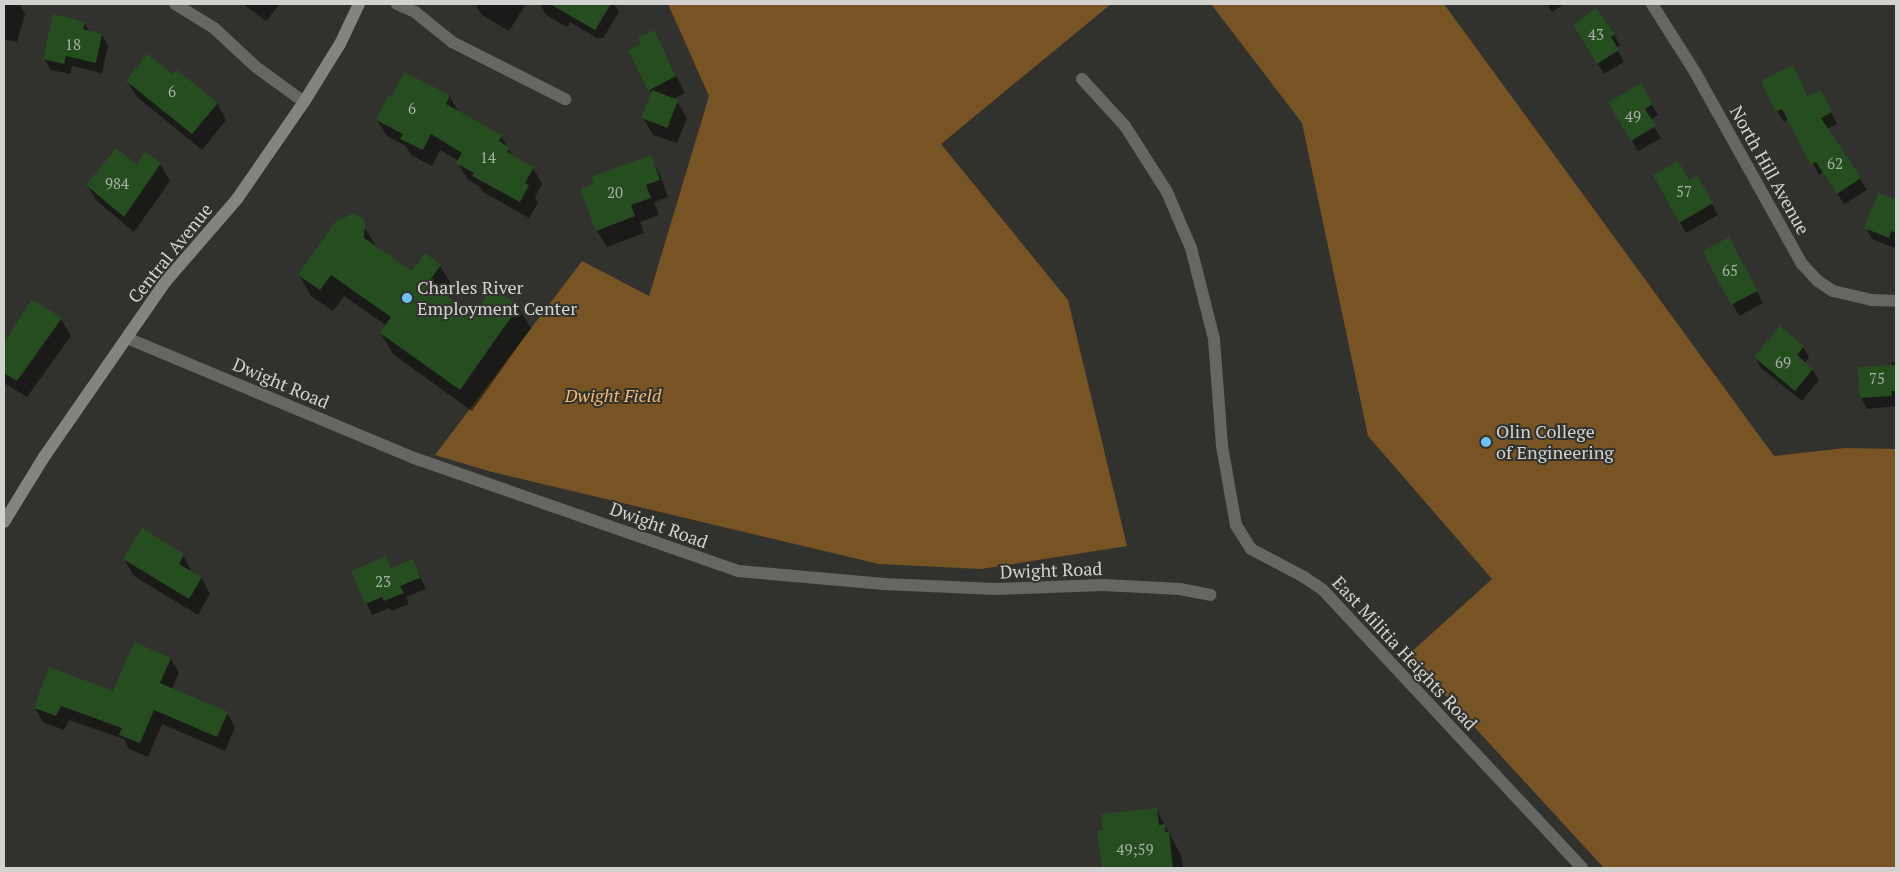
<!DOCTYPE html>
<style>
body{margin:0}
#map{position:relative;width:1900px;height:872px;overflow:hidden;background:#31322d;font-family:"PT Serif",serif}
div>[style]{position:absolute}
.green>*{inset:0;background:#785323}
.shadow>*{inset:0;background:#0007}
.building>*{inset:0;background:#254d20;transform-origin:0 0}
.minor>*{height:12px;margin:-6px;padding:0 6px;transform-origin:6px;border-radius:6px;background:#666663}
.secondary>*{height:12px;margin:-6px;padding:0 6px;transform-origin:6px;border-radius:6px;background:#84837f}
.dots>*{width:14px;height:14px;translate:-50% -50%;box-sizing:border-box;border:2px solid #31322d;border-radius:50%}
span{translate:-50% -50%;white-space:nowrap;text-align:center;line-height:1.15;-webkit-text-stroke:4px #31322d;paint-order:stroke}
.number-label{font-size:15px;color:#a7b2a4}
.number-label span{-webkit-text-stroke-width:0}
.street-label{font-size:18px;color:#d2d3d0}
.poi-label{font-size:18px;color:#d2d3d0}
.left{translate:0 -50%;text-align:left}
.park-label{font-size:18px;color:#f5b86e;font-style:italic}
.frame{position:absolute;inset:0;border:5px solid #d2d3d0;pointer-events:none}
</style>
<div id="map">
<div class="green">
<i style="clip-path:polygon(668px 4px,1111px 4px,941px 144px,1068px 300px,1127px 546px,981px 569px,879px 564px,492px 472px,435px 455px,582px 261px,649px 296px,709px 96px)"></i>
<i style="clip-path:polygon(1211px 4px,1444px 4px,1774px 456px,1845px 448px,1896px 449px,1896px 868px,1604px 868px,1408px 655px,1492px 579px,1368px 436px,1302px 123px)"></i>
</div>
<div class="shadow">
<i style="clip-path:polygon(4px 4px,19px 4px,25px 14px,17px 42px,4px 39px)"></i>
<i style="clip-path:polygon(243px 4px,280px 4px,266px 21px)"></i>
<i style="clip-path:polygon(475px 4px,526px 4px,509px 31px,482px 15px)"></i>
<i style="clip-path:polygon(540px 4px,614px 4px,619px 12px,603px 38px,597px 38px,570px 22px,567px 27px,546px 15px)"></i>
<i style="clip-path:polygon(1547px 4px,1564px 4px,1552px 12px)"></i>
<i style="clip-path:polygon(84px 23px,90px 32px,102px 35px,108px 46px,102px 73px,72px 66px,70px 74px,51px 70px,44px 59px)"></i>
<i style="clip-path:polygon(654px 32px,685px 93px,673px 99px,677px 101px,687px 118px,677px 143px,653px 135px,643px 118px,652px 95px,630px 51px,643px 45px)"></i>
<i style="clip-path:polygon(1614px 34px,1620px 45px,1616px 48px,1624px 62px,1604px 74px,1581px 36px)"></i>
<i style="clip-path:polygon(1799px 78px,1809px 97px,1826px 102px,1837px 124px,1827px 129px,1867px 190px,1844px 204px,1823px 172px,1819px 175px,1788px 119px,1784px 122px,1777px 111px)"></i>
<i style="clip-path:polygon(127px 81px,217px 103px,226px 120px,202px 150px,137px 97px)"></i>
<i style="clip-path:polygon(1640px 85px,1658px 115px,1650px 120px,1661px 138px,1638px 151px,1609px 104px)"></i>
<i style="clip-path:polygon(449px 96px,459px 112px,501px 136px,514px 158px,533px 168px,542px 184px,535px 197px,538px 203px,529px 218px,483px 192px,480px 187px,467px 179px,458px 163px,459px 161px,440px 150px,432px 166px,411px 155px,406px 146px,387px 136px,377px 120px)"></i>
<i style="clip-path:polygon(650px 157px,659px 173px,668px 197px,654px 202px,659px 215px,640px 222px,644px 233px,607px 247px,597px 231px,595px 185px)"></i>
<i style="clip-path:polygon(160px 164px,170px 181px,134px 232px,97px 201px,87px 185px)"></i>
<i style="clip-path:polygon(1654px 176px,1689px 182px,1697px 177px,1718px 215px,1686px 233px)"></i>
<i style="clip-path:polygon(1879px 194px,1896px 200px,1895px 248px,1872px 239px,1866px 228px)"></i>
<i style="clip-path:polygon(347px 215px,357px 215px,377px 248px,412px 273px,425px 255px,440px 266px,453px 287px,446px 297px,474px 317px,518px 307px,531px 328px,472px 411px,394px 355px,381px 334px,387px 326px,344px 296px,333px 311px,311px 296px,299px 275px,336px 222px)"></i>
<i style="clip-path:polygon(1735px 249px,1763px 303px,1739px 316px,1704px 252px)"></i>
<i style="clip-path:polygon(33px 301px,61px 319px,71px 336px,27px 397px,4px 383px,4px 345px)"></i>
<i style="clip-path:polygon(1803px 347px,1809px 357px,1805px 363px,1812px 369px,1819px 380px,1802px 401px,1761px 368px,1755px 357px)"></i>
<i style="clip-path:polygon(1891px 362px,1896px 362px,1896px 406px,1867px 409px,1861px 398px,1892px 366px)"></i>
<i style="clip-path:polygon(183px 555px,192px 573px,201px 577px,210px 594px,198px 615px,134px 576px,124px 559px)"></i>
<i style="clip-path:polygon(386px 558px,392px 569px,412px 560px,426px 589px,406px 597px,409px 604px,391px 611px,389px 608px,372px 615px,352px 571px)"></i>
<i style="clip-path:polygon(171px 659px,179px 673px,172px 689px,227px 713px,235px 727px,225px 751px,162px 724px,148px 757px,129px 749px,124px 739px,69px 720px,64px 730px,43px 722px,35px 708px,114px 692px)"></i>
<i style="clip-path:polygon(1156px 809px,1181px 855px,1183px 868px,1103px 868px,1098px 832px)"></i>
</div>
<div class="building">
<i style="clip-path:polygon(550px 4px,611px 4px,595px 30px)"></i>
<i style="clip-path:polygon(1596px 8px,1615px 34px,1611px 37px,1619px 50px,1597px 64px,1573px 25px)"></i>
<i style="clip-path:polygon(53px 14px,85px 22px,83px 29px,102px 34px,96px 63px,66px 56px,64px 64px,43px 59px)"></i>
<i style="clip-path:polygon(654px 30px,676px 76px,648px 91px,628px 50px,641px 44px,638px 38px)"></i>
<i style="clip-path:polygon(147px 54px,173px 74px,177px 70px,218px 103px,192px 134px,126px 81px)"></i>
<i style="clip-path:polygon(1793px 65px,1808px 96px,1821px 90px,1832px 112px,1821px 118px,1861px 178px,1837px 194px,1816px 162px,1811px 165px,1782px 109px,1776px 112px,1761px 81px)"></i>
<i style="clip-path:polygon(404px 72px,450px 95px,446px 104px,502px 135px,499px 141px,510px 148px,507px 152px,534px 167px,525px 183px,529px 185px,520px 202px,472px 176px,474px 173px,456px 163px,462px 153px,431px 134px,423px 150px,400px 139px,403px 134px,376px 120px,388px 96px,391px 97px)"></i>
<i style="clip-path:polygon(1641px 83px,1653px 104px,1645px 109px,1656px 126px,1631px 141px,1608px 103px)"></i>
<i style="left:652px;top:90px;width:28px;height:30px;rotate:21deg"></i>
<i style="clip-path:polygon(116px 148px,136px 164px,145px 152px,161px 163px,124px 217px,86px 185px)"></i>
<i style="clip-path:polygon(651px 155px,660px 180px,646px 185px,651px 198px,631px 205px,635px 216px,596px 231px,580px 189px,594px 184px,591px 177px)"></i>
<i style="clip-path:polygon(1678px 161px,1689px 180px,1697px 176px,1713px 203px,1679px 223px,1653px 175px)"></i>
<i style="clip-path:polygon(1878px 193px,1896px 199px,1896px 233px,1891px 231px,1889px 238px,1864px 228px)"></i>
<i style="clip-path:polygon(352px 213px,363px 218px,365px 224px,364px 238px,412px 271px,425px 253px,441px 265px,428px 283px,473px 315px,493px 287px,519px 306px,460px 390px,380px 333px,391px 317px,331px 275px,320px 290px,298px 275px,335px 222px)"></i>
<i style="left:1729px;top:237px;width:61px;height:30px;rotate:62deg"></i>
<i style="clip-path:polygon(32px 299px,62px 318px,17px 381px,4px 373px,4px 343px)"></i>
<i style="clip-path:polygon(1780px 326px,1804px 346px,1797px 355px,1813px 369px,1795px 391px,1754px 357px)"></i>
<i style="clip-path:polygon(1896px 365px,1896px 391px,1891px 391px,1892px 396px,1860px 398px,1857px 367px)"></i>
<i style="clip-path:polygon(142px 528px,184px 554px,179px 564px,202px 577px,189px 599px,123px 559px)"></i>
<i style="clip-path:polygon(386px 556px,391px 568px,413px 559px,420px 578px,400px 586px,404px 593px,384px 601px,382px 597px,365px 604px,351px 571px)"></i>
<i style="clip-path:polygon(134px 642px,171px 658px,160px 683px,228px 712px,217px 737px,154px 710px,140px 743px,119px 735px,122px 728px,61px 706px,56px 716px,34px 708px,49px 667px,113px 691px)"></i>
<i style="clip-path:polygon(1157px 808px,1159px 825px,1165px 824px,1165px 832px,1169px 832px,1173px 868px,1102px 868px,1097px 831px,1103px 830px,1101px 814px)"></i>
</div>
<div class="minor">
<i style="left:175px;top:4px;width:46px;rotate:31.6deg"></i>
<i style="left:214px;top:28px;width:57px;rotate:42.9deg"></i>
<i style="left:256px;top:67px;width:59px;rotate:36.1deg"></i>
<i style="left:397px;top:4px;width:20px;rotate:24deg"></i>
<i style="left:415px;top:12px;width:48px;rotate:39deg"></i>
<i style="left:452px;top:42px;width:127px;rotate:26.8deg"></i>
<i style="left:1652px;top:4px;width:80px;rotate:57.7deg"></i>
<i style="left:1695px;top:72px;width:220px;rotate:60.9deg"></i>
<i style="left:1802px;top:264px;width:23px;rotate:47deg"></i>
<i style="left:1818px;top:281px;width:18px;rotate:34deg"></i>
<i style="left:1833px;top:291px;width:39px;rotate:13deg"></i>
<i style="left:1871px;top:300px;width:25px;rotate:2deg"></i>
<i style="left:1082px;top:79px;width:64px;rotate:47.5deg"></i>
<i style="left:1125px;top:126px;width:78px;rotate:57.5deg"></i>
<i style="left:1167px;top:192px;width:61px;rotate:66.8deg"></i>
<i style="left:1191px;top:248px;width:94px;rotate:75.8deg"></i>
<i style="left:1214px;top:339px;width:107px;rotate:85.7deg"></i>
<i style="left:1222px;top:446px;width:80px;rotate:80deg"></i>
<i style="left:1236px;top:525px;width:28px;rotate:58deg"></i>
<i style="left:1251px;top:549px;width:60px;rotate:27.8deg"></i>
<i style="left:1304px;top:577px;width:23px;rotate:34deg"></i>
<i style="left:1323px;top:590px;width:380px;rotate:47deg"></i>
<i style="left:127px;top:338px;width:311px;rotate:22.7deg"></i>
<i style="left:414px;top:458px;width:343px;rotate:19.2deg"></i>
<i style="left:738px;top:571px;width:147px;rotate:5.1deg"></i>
<i style="left:884px;top:584px;width:112px;rotate:2.6deg"></i>
<i style="left:996px;top:589px;width:107px;rotate:-2.1deg"></i>
<i style="left:1103px;top:585px;width:77px;rotate:3deg"></i>
<i style="left:1180px;top:589px;width:31px;rotate:11deg"></i>
</div>
<div class="secondary">
<i style="left:4px;top:522px;width:76px;rotate:-58.4deg"></i>
<i style="left:44px;top:457px;width:214px;rotate:-55.3deg"></i>
<i style="left:166px;top:281px;width:108px;rotate:-49.1deg"></i>
<i style="left:237px;top:199px;width:118px;rotate:-55.4deg"></i>
<i style="left:304px;top:102px;width:68px;rotate:-58.2deg"></i>
<i style="left:340px;top:44px;width:44px;rotate:-64.6deg"></i>
</div>
<div class="dots">
<i style="left:407px;top:298px;background:#6ec2f3"></i>
<i style="left:1486px;top:442px;background:#6ec2f3"></i>
</div>
<div class="number-label">
<span style="left:1596px;top:35px">43</span>
<span style="left:73px;top:45px">18</span>
<span style="left:172px;top:92px">6</span>
<span style="left:412px;top:109px">6</span>
<span style="left:1633px;top:117px">49</span>
<span style="left:488px;top:158px">14</span>
<span style="left:1835px;top:164px">62</span>
<span style="left:117px;top:184px">984</span>
<span style="left:1684px;top:192px">57</span>
<span style="left:615px;top:193px">20</span>
<span style="left:1730px;top:271px">65</span>
<span style="left:1783px;top:363px">69</span>
<span style="left:1877px;top:379px">75</span>
<span style="left:383px;top:582px">23</span>
<span style="left:1135px;top:850px">49;59</span>
</div>
<div class="street-label">
<span style="left:1770px;top:170px;rotate:61deg">North Hill Avenue</span>
<span style="left:170px;top:253px;rotate:-51deg">Central Avenue</span>
<span style="left:281px;top:383px;rotate:23deg">Dwight Road</span>
<span style="left:659px;top:525px;rotate:20deg">Dwight Road</span>
<span style="left:1051px;top:570px;rotate:-2deg">Dwight Road</span>
<span style="left:1405px;top:653px;rotate:47deg">East Militia Heights Road</span>
</div>
<div class="poi-label">
<span class="left" style="left:417px;top:298px">Charles River<br>Employment Center</span>
<span class="left" style="left:1496px;top:442px">Olin College<br>of Engineering</span>
</div>
<div class="park-label">
<span style="left:613px;top:395px">Dwight Field</span>
</div>
<div class="frame"></div>
</div>
